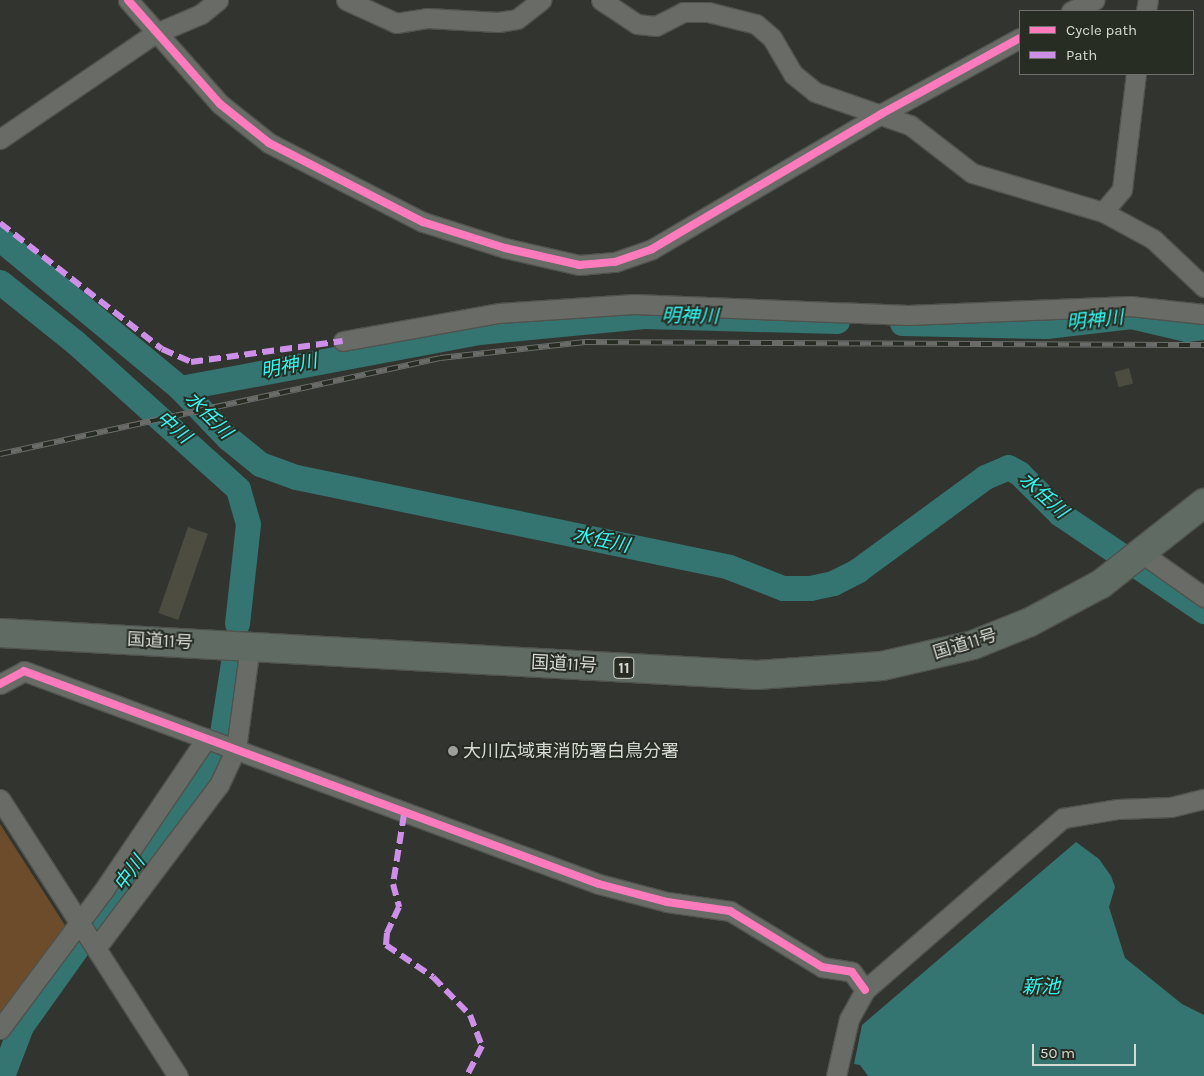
<!DOCTYPE html>
<meta charset="utf-8">
<style>
body{margin:0}
#map{position:relative;width:1204px;height:1076px;overflow:hidden;background:#32352f;font-family:Karla,"Noto Sans JP",sans-serif}
div>[style]{position:absolute}
.green>*{inset:0;background:#6c4c2b}
.water>*{inset:0;background:#347471}
.river>*{height:25px;margin:-12.5px;padding:0 12.5px;transform-origin:12.5px;border-radius:12.5px;background:#347471}
.building>*{inset:0;background:#4c4c40;transform-origin:0 0}
.roads{filter:drop-shadow(1px 0 #50524d) drop-shadow(-1px 0 #50524d) drop-shadow(0 1px #50524d) drop-shadow(0 -1px #50524d)}
.minor>*{height:19px;margin:-9.5px;padding:0 9.5px;transform-origin:9.5px;border-radius:9.5px;background:#696b66}
.highway>*{height:28px;margin:-14px;padding:0 14px;transform-origin:14px;border-radius:14px;background:#606c63}
.rail>*{height:5.5px;margin-top:-2.75px;transform-origin:0;background:repeating-linear-gradient(90deg,#282d24 0 11px,#6b6c69 0 22px);box-sizing:border-box;border-block:1px solid #6b6c69}
.quiet>*{height:6px;margin-top:-3px;transform-origin:0;background:repeating-linear-gradient(90deg,#ce8fe9 0 12px,transparent 0 18px)}
.cycleway>*{height:8px;margin:-4px;padding:0 4px;transform-origin:4px;border-radius:4px;background:#fd7abc}
.dots>*{width:14px;height:14px;translate:-50% -50%;box-sizing:border-box;border:2px solid #282d24;border-radius:50%}
span{translate:-50% -50%;white-space:nowrap;text-align:center;line-height:1.15;-webkit-text-stroke:4px #282d24;paint-order:stroke}
.shield-label span{padding:1px 4px;background:#282d24;border:1px solid;border-radius:4px;-webkit-text-stroke-width:0}
.shield-label{font-size:16px;color:#d7dad4;font-weight:700}
.street-label{font-size:18px;color:#d7dad4}
.poi-label{font-size:18px;color:#d7dad4}
.left{translate:0 -50%;text-align:left}
.water-label{font-size:19px;color:#31faf3;font-style:italic}
.legend{position:absolute;left:1019px;top:10px;width:175px;height:65px;box-sizing:border-box;background:#282d24;border:1px solid #6e726a;margin:0;padding:6px 9px;list-style:none;font-size:15px;color:#d7dad4}
.legend li{display:flex;align-items:center;gap:10px;height:25px}
.legend b{width:25px;border:1px solid #6e726a}
.scale{position:absolute;left:1032px;top:1044px;width:104px;height:22px;box-sizing:border-box;border:2px solid #d7dad4;border-top:0;padding-left:6px;font-size:15px;line-height:18px;white-space:nowrap;color:#d7dad4;-webkit-text-stroke:4px #282d24;paint-order:stroke}
</style>
<div id="map">
<div class="green">
<i style="clip-path:polygon(0 824px,68px 930px,0 1016px)"></i>
</div>
<div class="water">
<i style="clip-path:polygon(1076px 842px,1099px 859px,1111px 876px,1115px 887px,1109px 907px,1125px 958px,1182px 1004px,1204px 1015px,1204px 1076px,868px 1076px,860px 1065px,854px 1064px,862px 1025px)"></i>
</div>
<div class="river">
<i style="left:0;top:239px;width:234px;rotate:39.6deg"></i>
<i style="left:180px;top:388px;width:69px;rotate:46.2deg"></i>
<i style="left:228px;top:438px;width:41px;rotate:39.1deg"></i>
<i style="left:260px;top:464px;width:38px;rotate:20deg"></i>
<i style="left:296px;top:477px;width:442px;rotate:11.7deg"></i>
<i style="left:729px;top:567px;width:58px;rotate:21.3deg"></i>
<i style="left:783px;top:588px;width:27px"></i>
<i style="left:810px;top:588px;width:24px;rotate:-12deg"></i>
<i style="left:833px;top:583px;width:28px;rotate:-27deg"></i>
<i style="left:858px;top:570px;width:157px;rotate:-36.2deg"></i>
<i style="left:985px;top:477px;width:25px;rotate:-23deg"></i>
<i style="left:1008px;top:467px;width:13px;rotate:29deg"></i>
<i style="left:1019px;top:473px;width:58px;rotate:45deg"></i>
<i style="left:1060px;top:514px;width:174px;rotate:34deg"></i>
<i style="left:0;top:282px;width:96px;rotate:38.7deg"></i>
<i style="left:75px;top:342px;width:219px;rotate:42deg"></i>
<i style="left:238px;top:489px;width:36px;rotate:74deg"></i>
<i style="left:248px;top:524px;width:100px;rotate:96.3deg"></i>
<i style="left:902px;top:323px;width:144px;rotate:1.2deg"></i>
<i style="left:1046px;top:326px;width:86px;rotate:-6.7deg"></i>
<i style="left:1131px;top:316px;width:57px;rotate:13.3deg"></i>
<i style="left:1186px;top:329px;width:18px;rotate:-6deg"></i>
<i style="left:180px;top:388px;width:304px;rotate:-10.6deg"></i>
<i style="left:479px;top:332px;width:166px;rotate:-5.5deg"></i>
<i style="left:644px;top:316px;width:193px;rotate:1.5deg"></i>
<i style="left:2px;top:1076px;width:53px;rotate:-69.2deg"></i>
<i style="left:21px;top:1026px;width:241px;rotate:-54.5deg"></i>
<i style="left:161px;top:830px;width:77px;rotate:-50.3deg"></i>
<i style="left:210px;top:771px;width:40px;rotate:-72deg"></i>
<i style="left:222px;top:733px;width:71px;rotate:-81.1deg"></i>
</div>
<div class="building">
<i style="left:1129px;top:368px;width:16px;height:15px;rotate:75deg"></i>
<i style="left:188px;top:527px;width:21px;height:91px;rotate:19deg"></i>
</div>
<div class="roads">
<div class="minor">
<i style="left:128px;top:0;width:139px;rotate:48.5deg"></i>
<i style="left:220px;top:104px;width:63px;rotate:38.5deg"></i>
<i style="left:269px;top:143px;width:173px;rotate:27.2deg"></i>
<i style="left:423px;top:222px;width:86px;rotate:17.6deg"></i>
<i style="left:505px;top:248px;width:76px;rotate:12.9deg"></i>
<i style="left:579px;top:265px;width:36px;rotate:-5deg"></i>
<i style="left:615px;top:262px;width:39px;rotate:-19deg"></i>
<i style="left:652px;top:249px;width:266px;rotate:-30.5deg"></i>
<i style="left:881px;top:114px;width:158px;rotate:-28.7deg"></i>
<i style="left:346px;top:0;width:55px;rotate:24.7deg"></i>
<i style="left:396px;top:23px;width:31px;rotate:-9deg"></i>
<i style="left:427px;top:18px;width:71px;rotate:3.2deg"></i>
<i style="left:498px;top:22px;width:19px;rotate:-9deg"></i>
<i style="left:517px;top:19px;width:31px;rotate:-38deg"></i>
<i style="left:601px;top:0;width:43px;rotate:33.7deg"></i>
<i style="left:637px;top:24px;width:19px;rotate:6deg"></i>
<i style="left:656px;top:26px;width:30px;rotate:-27deg"></i>
<i style="left:683px;top:12px;width:25px"></i>
<i style="left:708px;top:12px;width:49px;rotate:14deg"></i>
<i style="left:756px;top:24px;width:21px;rotate:41deg"></i>
<i style="left:772px;top:38px;width:42px;rotate:59.7deg"></i>
<i style="left:793px;top:74px;width:28px;rotate:39deg"></i>
<i style="left:815px;top:92px;width:101px;rotate:19.2deg"></i>
<i style="left:910px;top:125px;width:78px;rotate:37.7deg"></i>
<i style="left:972px;top:173px;width:137px;rotate:16.6deg"></i>
<i style="left:1103px;top:212px;width:57px;rotate:28.4deg"></i>
<i style="left:1153px;top:239px;width:70px;rotate:43.3deg"></i>
<i style="left:1071px;top:11px;width:26px;rotate:-25deg"></i>
<i style="left:1146px;top:11px;width:11px;rotate:-80deg"></i>
<i style="left:0;top:139px;width:186px;rotate:-34.3deg"></i>
<i style="left:154px;top:34px;width:51px;rotate:-23.1deg"></i>
<i style="left:201px;top:14px;width:22px;rotate:-39deg"></i>
<i style="left:1103px;top:212px;width:30px;rotate:-50deg"></i>
<i style="left:1122px;top:189px;width:116px;rotate:-83.1deg"></i>
<i style="left:343px;top:341px;width:158px;rotate:-10.2deg"></i>
<i style="left:499px;top:313px;width:135px;rotate:-3.8deg"></i>
<i style="left:634px;top:304px;width:274px;rotate:2.3deg"></i>
<i style="left:908px;top:315px;width:222px;rotate:-2.3deg"></i>
<i style="left:1130px;top:306px;width:74px;rotate:6.2deg"></i>
<i style="left:1143px;top:554px;width:75px;rotate:35.2deg"></i>
<i style="left:0;top:684px;width:27px;rotate:-28deg"></i>
<i style="left:24px;top:671px;width:613px;rotate:20.33deg"></i>
<i style="left:599px;top:884px;width:70px;rotate:14.8deg"></i>
<i style="left:667px;top:902px;width:64px;rotate:8.1deg"></i>
<i style="left:730px;top:911px;width:108px;rotate:31.3deg"></i>
<i style="left:822px;top:967px;width:30px;rotate:9deg"></i>
<i style="left:852px;top:972px;width:22px;rotate:54deg"></i>
<i style="left:0;top:799px;width:329px;rotate:57.3deg"></i>
<i style="left:96px;top:948px;width:204px;rotate:-53deg"></i>
<i style="left:219px;top:785px;width:40px;rotate:-65deg"></i>
<i style="left:236px;top:749px;width:104px;rotate:-82.3deg"></i>
<i style="left:0;top:1029px;width:172px;rotate:-53.3deg"></i>
<i style="left:103px;top:891px;width:184px;rotate:-55.9deg"></i>
<i style="left:836px;top:1076px;width:58px;rotate:-77.2deg"></i>
<i style="left:849px;top:1019px;width:33px;rotate:-61deg"></i>
<i style="left:865px;top:990px;width:262px;rotate:-41deg"></i>
<i style="left:1063px;top:818px;width:56px;rotate:-9.3deg"></i>
<i style="left:1118px;top:809px;width:53px;rotate:-2.2deg"></i>
<i style="left:1171px;top:807px;width:34px;rotate:-14deg"></i>
</div>
<div class="highway">
<i style="left:0;top:633px;width:758px;rotate:3.18deg"></i>
<i style="left:757px;top:675px;width:125px;rotate:-4.1deg"></i>
<i style="left:882px;top:666px;width:93px;rotate:-13deg"></i>
<i style="left:973px;top:645px;width:61px;rotate:-22deg"></i>
<i style="left:1030px;top:622px;width:81px;rotate:-28.2deg"></i>
<i style="left:1101px;top:584px;width:131px;rotate:-38.2deg"></i>
</div>
</div>
<div class="rail">
<i style="left:0;top:454px;width:450px;rotate:-12.3deg"></i>
<i style="left:440px;top:358px;width:146px;rotate:-6.3deg"></i>
<i style="left:585px;top:342px;width:619px;rotate:0.28deg"></i>
</div>
<div class="quiet">
<i style="left:0;top:223px;width:205px;rotate:37.9deg"></i>
<i style="left:162px;top:349px;width:32px;rotate:24deg"></i>
<i style="left:191px;top:362px;width:153px;rotate:-7.9deg"></i>
<i style="left:404px;top:814px;width:71px;rotate:98.9deg"></i>
<i style="left:393px;top:884px;width:24px;rotate:75deg"></i>
<i style="left:399px;top:907px;width:29px;rotate:115deg"></i>
<i style="left:387px;top:933px;width:12px;rotate:95deg"></i>
<i style="left:386px;top:945px;width:57px;rotate:34.2deg"></i>
<i style="left:433px;top:977px;width:53px;rotate:45.8deg"></i>
<i style="left:470px;top:1015px;width:33px;rotate:69deg"></i>
<i style="left:482px;top:1046px;width:34px;rotate:117deg"></i>
</div>
<div class="cycleway">
<i style="left:128px;top:0;width:139px;rotate:48.5deg"></i>
<i style="left:220px;top:104px;width:63px;rotate:38.5deg"></i>
<i style="left:269px;top:143px;width:173px;rotate:27.2deg"></i>
<i style="left:423px;top:222px;width:86px;rotate:17.6deg"></i>
<i style="left:505px;top:248px;width:76px;rotate:12.9deg"></i>
<i style="left:579px;top:265px;width:36px;rotate:-5deg"></i>
<i style="left:615px;top:262px;width:39px;rotate:-19deg"></i>
<i style="left:652px;top:249px;width:266px;rotate:-30.5deg"></i>
<i style="left:881px;top:114px;width:158px;rotate:-28.7deg"></i>
<i style="left:0;top:684px;width:27px;rotate:-28deg"></i>
<i style="left:24px;top:671px;width:613px;rotate:20.33deg"></i>
<i style="left:599px;top:884px;width:70px;rotate:14.8deg"></i>
<i style="left:667px;top:902px;width:64px;rotate:8.1deg"></i>
<i style="left:730px;top:911px;width:108px;rotate:31.3deg"></i>
<i style="left:822px;top:967px;width:30px;rotate:9deg"></i>
<i style="left:852px;top:972px;width:22px;rotate:54deg"></i>
</div>
<div class="dots">
<i style="left:453px;top:751px;background:#9da09a"></i>
</div>
<div class="shield-label">
<span style="left:624px;top:668px">11</span>
</div>
<div class="street-label">
<span style="left:160px;top:641px;rotate:3deg">国道11号</span>
<span style="left:965px;top:644px;rotate:-17deg">国道11号</span>
<span style="left:564px;top:664px;rotate:3deg">国道11号</span>
</div>
<div class="poi-label">
<span class="left" style="left:463px;top:751px">大川広域東消防署白鳥分署</span>
</div>
<div class="water-label">
<span style="left:690px;top:317px;rotate:1deg">明神川</span>
<span style="left:1095px;top:321px;rotate:-6deg">明神川</span>
<span style="left:289px;top:367px;rotate:-11deg">明神川</span>
<span style="left:208px;top:416px;rotate:45deg">水任川</span>
<span style="left:173px;top:428px;rotate:41deg">中川</span>
<span style="left:1043px;top:496px;rotate:42deg">水任川</span>
<span style="left:601px;top:541px;rotate:12deg">水任川</span>
<span style="left:130px;top:874px;rotate:-54deg">中川</span>
<span style="left:1041px;top:988px">新池</span>
</div>
<ul class="legend">
<li><b style="height:6px;background:#fd7abc"></b>Cycle path</li>
<li><b style="height:6px;background:#ce8fe9"></b>Path</li>
</ul>
<div class="scale">50 m</div>
</div>
